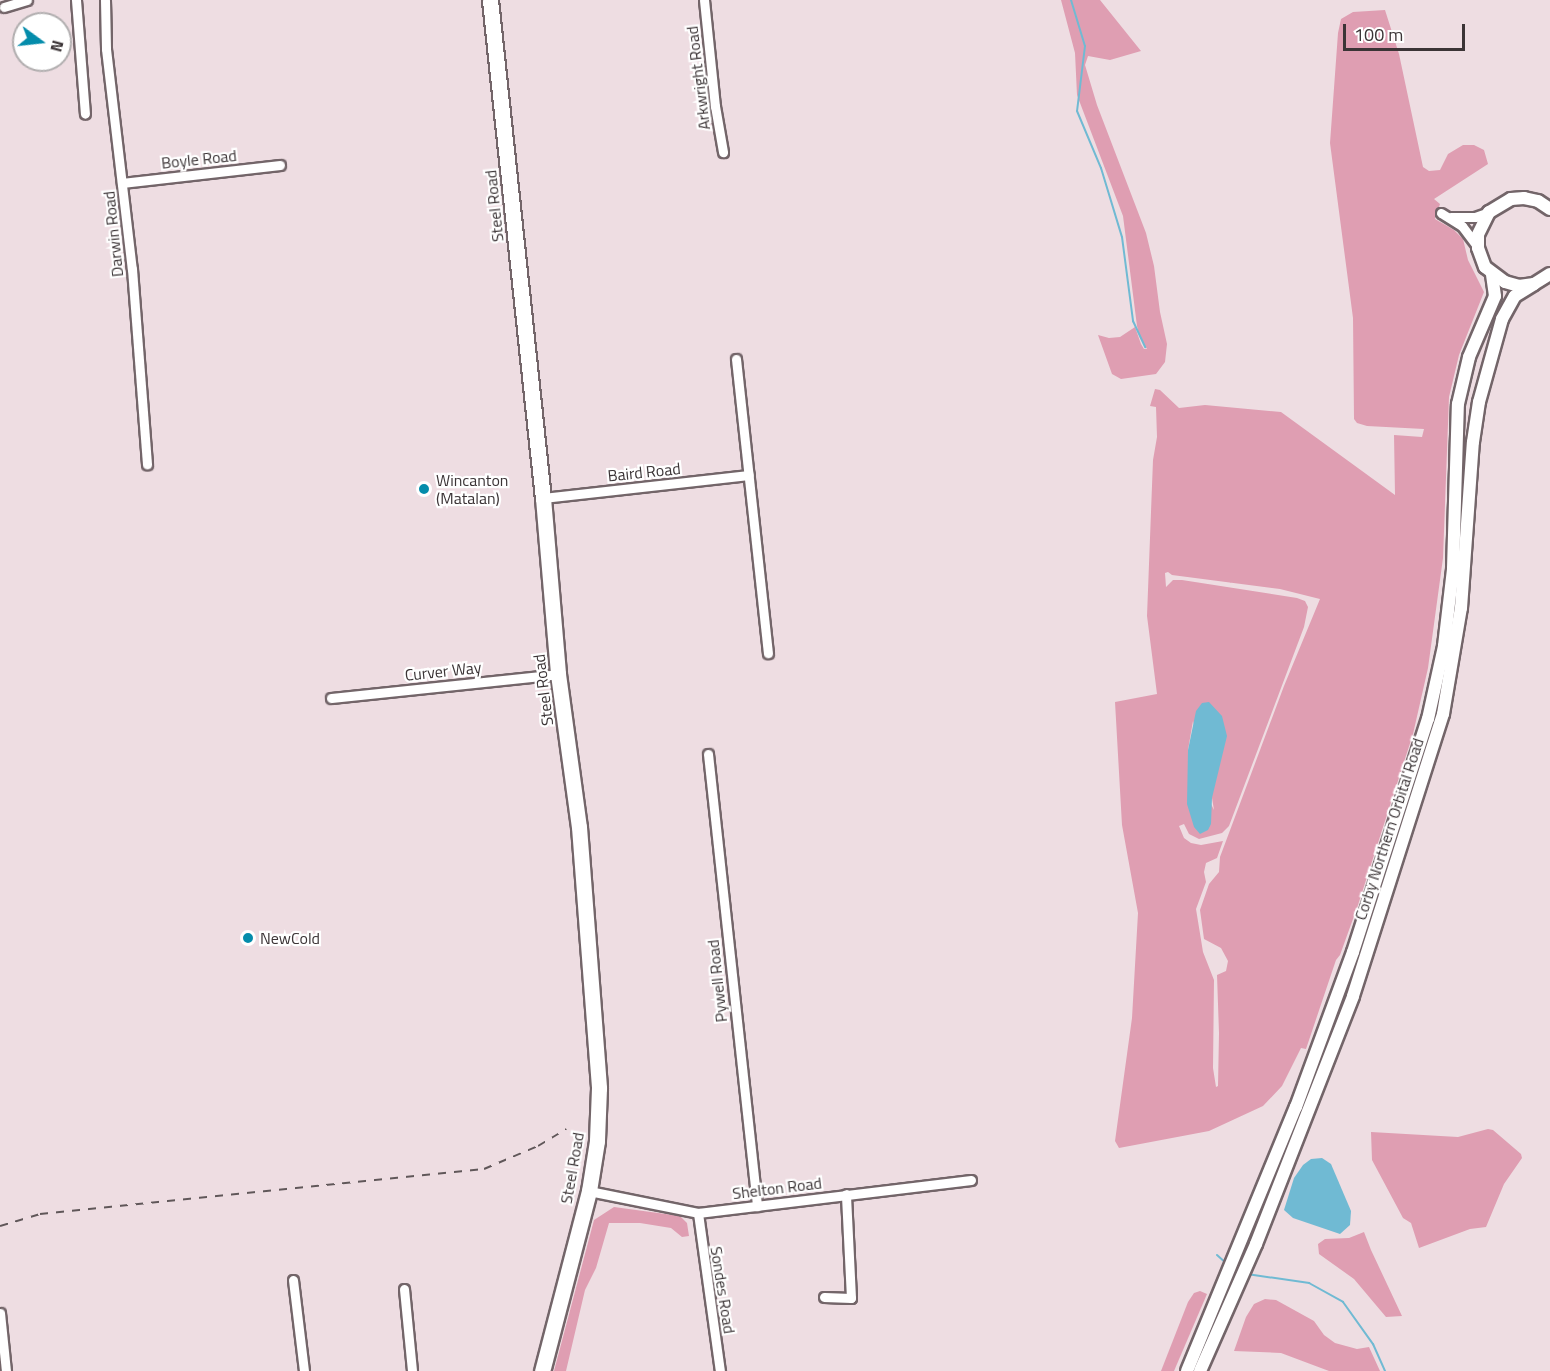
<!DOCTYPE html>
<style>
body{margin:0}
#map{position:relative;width:1550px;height:1371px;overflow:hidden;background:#eedde2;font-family:"Titillium Web",sans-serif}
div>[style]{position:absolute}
.forest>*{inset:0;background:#df9eb2}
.water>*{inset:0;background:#70bad3}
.stream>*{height:2px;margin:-1px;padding:0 1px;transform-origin:1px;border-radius:1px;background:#70bad3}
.roads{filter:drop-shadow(2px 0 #736569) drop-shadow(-2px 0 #736569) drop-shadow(0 2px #736569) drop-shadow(0 -2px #736569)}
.minor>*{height:9px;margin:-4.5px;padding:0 4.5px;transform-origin:4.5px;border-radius:4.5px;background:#fff}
.tertiary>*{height:12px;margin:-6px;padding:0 6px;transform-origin:6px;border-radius:6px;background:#fff}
.primary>*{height:15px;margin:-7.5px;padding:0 7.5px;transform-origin:7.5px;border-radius:7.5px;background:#fff}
.rail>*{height:2px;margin-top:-1px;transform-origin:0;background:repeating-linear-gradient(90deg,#605759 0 8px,transparent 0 16px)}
.dots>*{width:16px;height:16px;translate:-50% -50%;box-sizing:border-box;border:3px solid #fff;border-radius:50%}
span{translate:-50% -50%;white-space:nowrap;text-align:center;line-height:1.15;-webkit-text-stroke:4.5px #fff;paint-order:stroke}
.street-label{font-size:16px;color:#3b3436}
.poi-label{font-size:16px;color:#3b3436}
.left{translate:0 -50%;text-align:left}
.north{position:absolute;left:12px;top:12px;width:60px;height:60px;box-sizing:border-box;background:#fff;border:2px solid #b1aeaf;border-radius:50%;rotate:105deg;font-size:16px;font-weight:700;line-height:24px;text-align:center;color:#3b3436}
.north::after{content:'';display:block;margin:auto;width:21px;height:27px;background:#048cab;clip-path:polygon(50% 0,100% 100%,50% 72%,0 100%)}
.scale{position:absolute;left:1343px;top:24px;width:122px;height:27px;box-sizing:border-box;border:3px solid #3b3436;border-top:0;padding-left:8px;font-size:18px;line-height:21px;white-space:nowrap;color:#3b3436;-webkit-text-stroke:4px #fff;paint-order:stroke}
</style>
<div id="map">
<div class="forest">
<i style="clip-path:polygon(1061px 0,1100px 0,1141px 51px,1110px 60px,1088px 56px,1085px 65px,1097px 105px,1146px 233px,1154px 266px,1160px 312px,1167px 344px,1165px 362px,1156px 374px,1121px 379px,1112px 374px,1098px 335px,1109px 338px,1120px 337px,1135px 327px,1141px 344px,1144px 349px,1147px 349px,1140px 338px,1137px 326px,1123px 216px,1077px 95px,1075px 53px)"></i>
<i style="clip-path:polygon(evenodd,1385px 10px,1399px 54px,1423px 167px,1429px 171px,1440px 170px,1448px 154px,1463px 145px,1474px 145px,1484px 150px,1488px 164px,1434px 199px,1440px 204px,1435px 219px,1454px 230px,1463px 239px,1468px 260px,1484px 292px,1459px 355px,1449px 397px,1443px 558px,1428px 668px,1413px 734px,1358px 905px,1340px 955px,1336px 960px,1306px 1049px,1301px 1048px,1282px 1086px,1263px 1106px,1209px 1131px,1119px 1148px,1115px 1141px,1132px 1018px,1138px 913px,1122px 825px,1115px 702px,1157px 694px,1147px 616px,1153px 460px,1157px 437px,1156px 407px,1150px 406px,1155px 389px,1160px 390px,1179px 408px,1205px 405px,1281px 412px,1395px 495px,1394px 435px,1422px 437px,1424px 429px,1367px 426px,1357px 423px,1354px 419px,1353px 318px,1330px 143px,1338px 33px,1341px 19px,1353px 12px,1385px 10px,1168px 572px,1172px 575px,1280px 589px,1320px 599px,1284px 686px,1220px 857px,1219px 872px,1209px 884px,1200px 910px,1204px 939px,1221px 948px,1228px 961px,1226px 971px,1217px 975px,1219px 1033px,1218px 1086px,1216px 1087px,1213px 1068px,1214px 980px,1203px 952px,1196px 909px,1206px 882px,1204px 872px,1206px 863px,1217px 858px,1223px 841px,1201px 845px,1191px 843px,1184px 838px,1179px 826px,1184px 824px,1189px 834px,1199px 839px,1222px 833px,1229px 826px,1304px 627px,1308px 607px,1305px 601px,1297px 598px,1182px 580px,1173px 580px,1166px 587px,1165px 573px,1168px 572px,1385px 10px,1193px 721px,1212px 798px,1214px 810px,1189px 760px,1188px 750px,1193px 721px)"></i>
<i style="clip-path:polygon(1488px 1129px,1493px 1130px,1521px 1154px,1522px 1158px,1504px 1184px,1486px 1227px,1470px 1229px,1419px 1248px,1411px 1223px,1403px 1218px,1372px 1160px,1371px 1132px,1458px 1137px)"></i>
<i style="clip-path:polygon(614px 1207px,680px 1216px,687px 1223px,689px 1236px,682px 1237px,671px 1228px,640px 1223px,609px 1223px,596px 1268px,585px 1290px,566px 1371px,554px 1371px,594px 1220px)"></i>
<i style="clip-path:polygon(1364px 1232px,1371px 1250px,1402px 1316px,1386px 1317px,1354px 1279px,1319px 1254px,1318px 1244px,1325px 1239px,1349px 1238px)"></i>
<i style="clip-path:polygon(1200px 1291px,1207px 1294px,1174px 1371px,1161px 1371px,1188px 1302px,1194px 1293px)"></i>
<i style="clip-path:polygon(1265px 1299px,1276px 1300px,1314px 1321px,1324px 1335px,1335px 1343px,1357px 1349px,1369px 1347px,1380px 1371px,1329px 1371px,1281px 1353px,1234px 1351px,1246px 1317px,1254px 1304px)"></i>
</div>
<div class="water">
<i style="clip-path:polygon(1209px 702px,1222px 716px,1227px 736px,1212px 798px,1211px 824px,1208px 830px,1200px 834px,1194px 827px,1187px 804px,1188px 750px,1196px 711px,1202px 703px)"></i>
<i style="clip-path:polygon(1322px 1158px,1331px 1164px,1351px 1211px,1350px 1225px,1340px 1234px,1293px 1218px,1284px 1210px,1294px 1178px,1303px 1165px,1311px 1159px)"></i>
</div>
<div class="stream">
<i style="left:1071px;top:0;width:48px;rotate:73.1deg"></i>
<i style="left:1085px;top:46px;width:65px;rotate:97deg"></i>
<i style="left:1077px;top:111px;width:62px;rotate:67.2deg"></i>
<i style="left:1101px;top:168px;width:72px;rotate:73.1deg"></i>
<i style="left:1122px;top:237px;width:85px;rotate:82.5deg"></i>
<i style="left:1133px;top:321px;width:29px;rotate:65deg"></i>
<i style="left:1217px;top:1255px;width:12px;rotate:42deg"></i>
<i style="left:1247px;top:1274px;width:63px;rotate:8.3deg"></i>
<i style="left:1309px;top:1283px;width:39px;rotate:29deg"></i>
<i style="left:1343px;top:1302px;width:52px;rotate:54.5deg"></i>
<i style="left:1373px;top:1344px;width:30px;rotate:66deg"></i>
</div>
<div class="roads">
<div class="minor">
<i style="left:76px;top:0;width:114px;rotate:85.5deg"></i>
<i style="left:105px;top:0;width:49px;rotate:88.8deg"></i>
<i style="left:106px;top:49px;width:222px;rotate:83.3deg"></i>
<i style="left:132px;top:269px;width:196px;rotate:85.6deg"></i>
<i style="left:704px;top:0;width:107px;rotate:84.1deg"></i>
<i style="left:715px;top:106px;width:47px;rotate:80.1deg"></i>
<i style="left:4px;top:7px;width:24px;rotate:-17deg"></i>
<i style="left:122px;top:183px;width:159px;rotate:-6.5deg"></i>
<i style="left:1441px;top:213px;width:25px;rotate:32deg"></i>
<i style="left:1462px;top:226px;width:25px;rotate:53deg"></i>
<i style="left:1451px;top:217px;width:24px"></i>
<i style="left:1475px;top:217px;width:15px;rotate:-20deg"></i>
<i style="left:736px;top:359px;width:296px;rotate:83.8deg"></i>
<i style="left:543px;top:498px;width:207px;rotate:-6.4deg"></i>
<i style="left:331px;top:698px;width:228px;rotate:-6deg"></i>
<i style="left:708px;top:754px;width:455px;rotate:83.8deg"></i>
<i style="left:589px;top:1191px;width:111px;rotate:11.4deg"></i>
<i style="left:698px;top:1213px;width:275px;rotate:-6.9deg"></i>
<i style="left:698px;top:1213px;width:160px;rotate:82.1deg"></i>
<i style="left:293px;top:1280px;width:92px;rotate:83.1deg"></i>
<i style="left:404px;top:1289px;width:82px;rotate:84.4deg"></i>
<i style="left:824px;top:1297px;width:27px;rotate:2deg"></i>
<i style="left:851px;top:1298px;width:104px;rotate:-92.8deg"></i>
<i style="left:0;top:1313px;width:58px;rotate:84.1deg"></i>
</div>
<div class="tertiary">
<i style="left:1550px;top:209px;width:14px;rotate:-146deg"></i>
<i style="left:1538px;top:201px;width:14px;rotate:-168deg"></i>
<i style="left:1524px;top:198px;width:13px;rotate:176deg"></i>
<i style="left:1511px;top:199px;width:26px;rotate:149deg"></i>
<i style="left:1489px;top:212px;width:25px;rotate:116deg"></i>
<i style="left:1478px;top:235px;width:13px;rotate:90deg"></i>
<i style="left:1478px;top:248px;width:20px;rotate:70deg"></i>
<i style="left:1485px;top:267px;width:25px;rotate:37deg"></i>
<i style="left:1505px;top:282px;width:15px;rotate:16deg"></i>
<i style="left:1519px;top:286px;width:15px;rotate:-8deg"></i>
<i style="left:1534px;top:284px;width:19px;rotate:-32deg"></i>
<i style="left:1187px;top:1371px;width:286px;rotate:-67.6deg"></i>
<i style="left:1296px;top:1107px;width:165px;rotate:-69.8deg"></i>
<i style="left:1353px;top:952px;width:245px;rotate:-72.2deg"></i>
<i style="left:1428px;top:719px;width:75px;rotate:-77.6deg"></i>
<i style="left:1444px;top:646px;width:78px;rotate:-83.3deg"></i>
<i style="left:1453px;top:569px;width:165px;rotate:-88.3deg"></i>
<i style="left:1458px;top:404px;width:48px;rotate:-76.8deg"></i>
<i style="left:1469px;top:357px;width:66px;rotate:-66.9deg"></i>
<i style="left:1495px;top:296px;width:21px;rotate:-98deg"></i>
<i style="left:1200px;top:1371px;width:139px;rotate:-66.2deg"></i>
<i style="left:1256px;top:1244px;width:266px;rotate:-68.6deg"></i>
<i style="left:1353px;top:996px;width:296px;rotate:-72.3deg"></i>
<i style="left:1443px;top:714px;width:108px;rotate:-80.4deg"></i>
<i style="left:1461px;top:608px;width:166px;rotate:-85.9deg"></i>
<i style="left:1473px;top:442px;width:40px;rotate:-81.5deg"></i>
<i style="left:1479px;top:402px;width:86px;rotate:-74.5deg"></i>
<i style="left:1502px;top:319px;width:26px;rotate:-61deg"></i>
<i style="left:1515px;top:296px;width:22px;rotate:-32deg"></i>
</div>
<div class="primary">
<i style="left:490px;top:0;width:501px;rotate:83.93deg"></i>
<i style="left:543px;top:498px;width:177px;rotate:85.1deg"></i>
<i style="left:558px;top:674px;width:154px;rotate:82.2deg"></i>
<i style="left:579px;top:827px;width:262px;rotate:85.6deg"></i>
<i style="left:599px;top:1088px;width:53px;rotate:92.2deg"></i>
<i style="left:597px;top:1141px;width:51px;rotate:99.1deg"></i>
<i style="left:589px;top:1191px;width:186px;rotate:104.6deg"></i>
</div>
</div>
<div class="rail">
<i style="left:0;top:1226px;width:42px;rotate:-16.7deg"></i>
<i style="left:40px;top:1214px;width:446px;rotate:-5.8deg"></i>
<i style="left:484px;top:1169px;width:59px;rotate:-23.1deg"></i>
<i style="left:538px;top:1146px;width:33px;rotate:-31deg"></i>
</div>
<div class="dots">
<i style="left:424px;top:489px;background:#048cab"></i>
<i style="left:248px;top:938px;background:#048cab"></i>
</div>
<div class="street-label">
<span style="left:698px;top:78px;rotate:-97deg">Arkwright Road</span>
<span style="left:199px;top:159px;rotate:-6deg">Boyle Road</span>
<span style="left:494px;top:206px;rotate:-96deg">Steel Road</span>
<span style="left:113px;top:234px;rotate:-96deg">Darwin Road</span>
<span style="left:644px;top:472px;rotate:-6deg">Baird Road</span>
<span style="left:443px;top:671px;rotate:-6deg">Curver Way</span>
<span style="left:543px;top:690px;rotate:-97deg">Steel Road</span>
<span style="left:1389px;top:829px;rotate:-72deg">Corby Northern Orbital Road</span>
<span style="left:717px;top:981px;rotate:-96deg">Pywell Road</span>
<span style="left:572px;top:1168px;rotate:-80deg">Steel Road</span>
<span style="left:777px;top:1188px;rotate:-7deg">Shelton Road</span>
<span style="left:723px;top:1290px;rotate:81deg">Sondes Road</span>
</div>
<div class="poi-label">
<span class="left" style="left:436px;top:489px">Wincanton<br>(Matalan)</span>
<span class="left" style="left:260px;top:938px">NewCold</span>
</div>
<div class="north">N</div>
<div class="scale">100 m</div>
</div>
